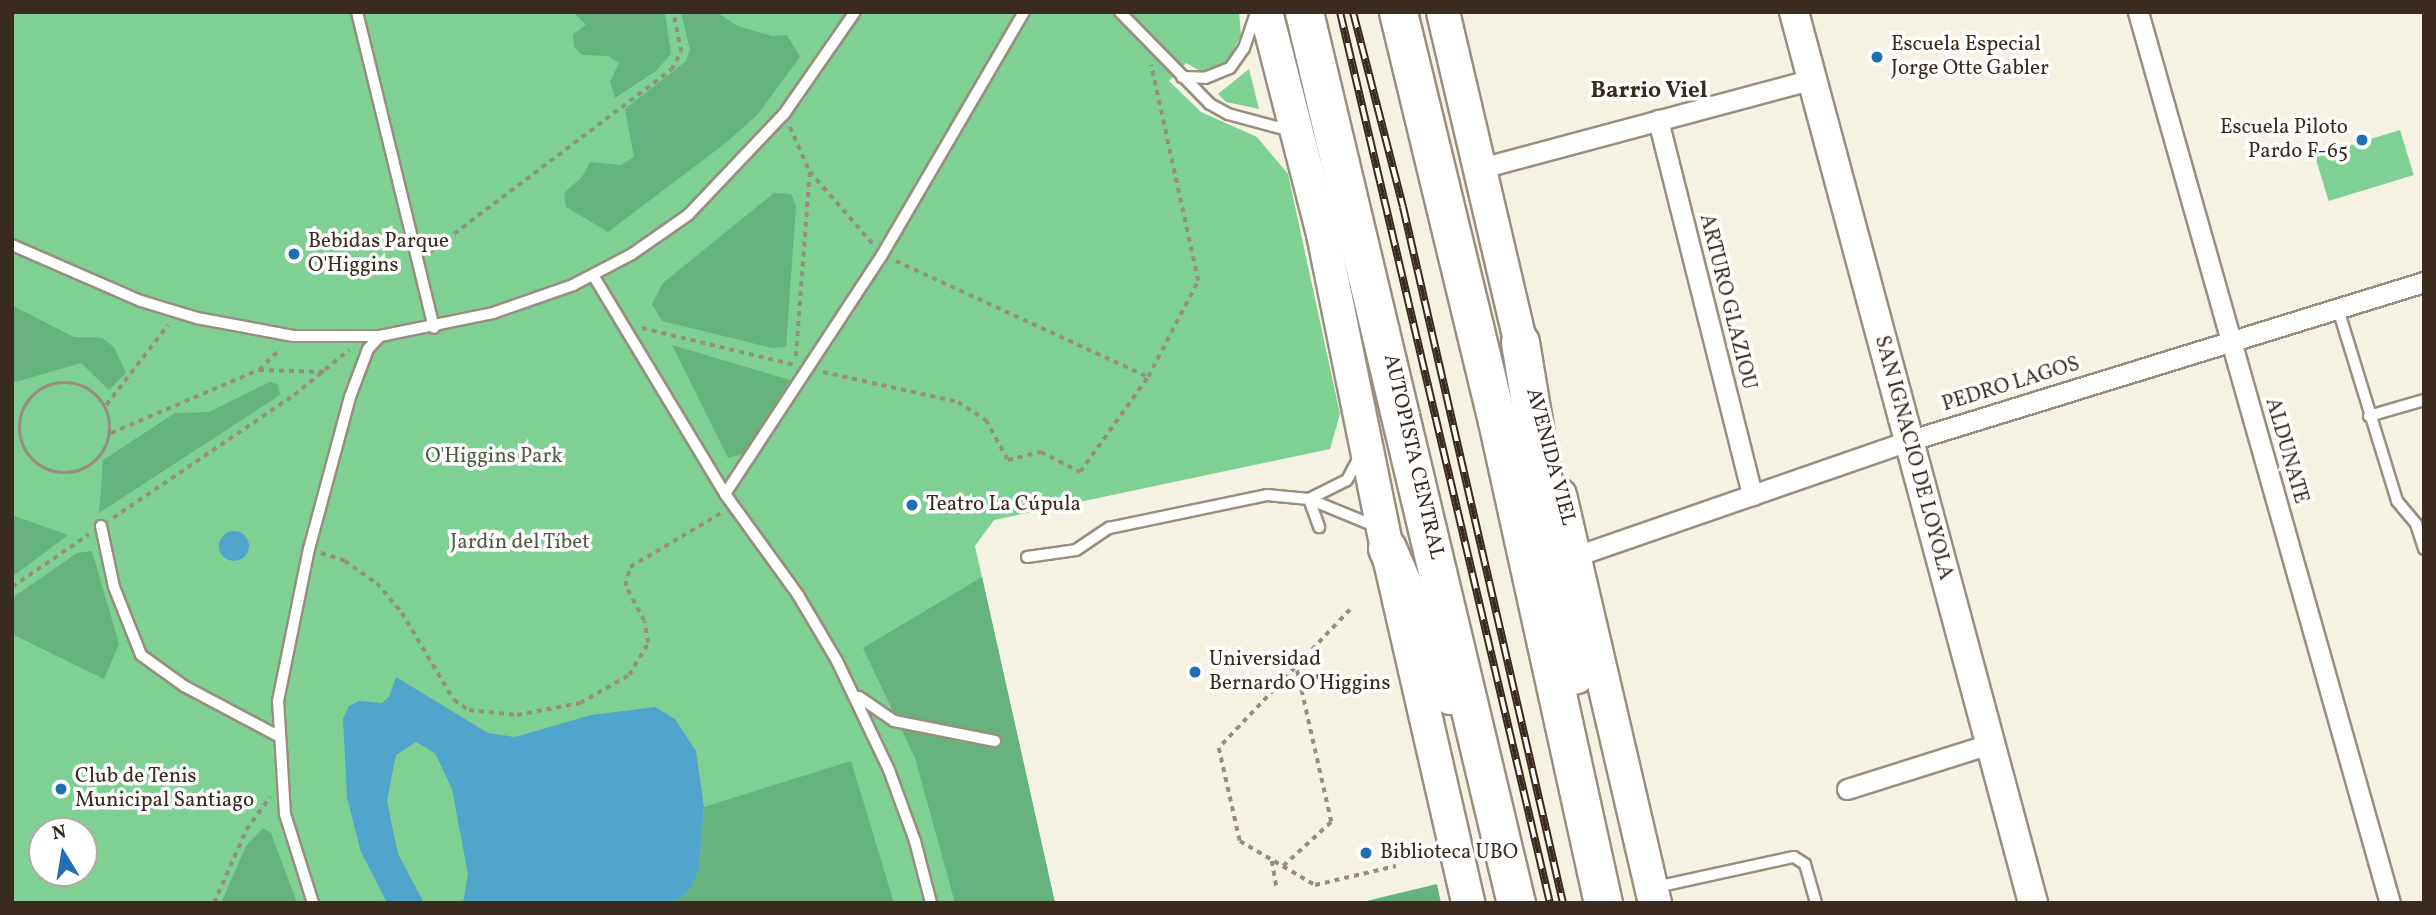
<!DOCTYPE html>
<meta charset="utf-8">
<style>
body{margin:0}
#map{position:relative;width:2436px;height:915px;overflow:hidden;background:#f6f2e3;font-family:Vollkorn,serif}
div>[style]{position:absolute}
.green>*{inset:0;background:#7ed193;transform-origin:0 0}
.forest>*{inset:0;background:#66b37d}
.water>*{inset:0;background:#50a5cc}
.round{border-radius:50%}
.path>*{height:3.5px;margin-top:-1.75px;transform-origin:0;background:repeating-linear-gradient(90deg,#988e80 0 5px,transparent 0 10px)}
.path>.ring{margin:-1.75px;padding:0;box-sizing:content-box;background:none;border:3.5px solid #988e80;border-radius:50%}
.roads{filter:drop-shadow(2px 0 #988e80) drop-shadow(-2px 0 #988e80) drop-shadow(0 2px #988e80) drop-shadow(0 -2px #988e80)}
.lane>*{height:10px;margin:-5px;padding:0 5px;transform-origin:5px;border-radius:5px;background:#fff}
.street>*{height:19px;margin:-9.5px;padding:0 9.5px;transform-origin:9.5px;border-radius:9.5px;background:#fff}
.secondary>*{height:28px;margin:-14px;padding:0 14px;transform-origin:14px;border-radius:14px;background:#fff}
.primary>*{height:32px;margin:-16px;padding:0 16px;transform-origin:16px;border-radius:16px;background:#fff}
.highway>*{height:37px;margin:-18.5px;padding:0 18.5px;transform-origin:18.5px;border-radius:18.5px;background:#fff}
.rail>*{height:8px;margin-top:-4px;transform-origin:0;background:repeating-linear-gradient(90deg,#fff 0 16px,#3b2a1e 0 32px);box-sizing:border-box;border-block:2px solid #3b2a1e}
.dots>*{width:19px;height:19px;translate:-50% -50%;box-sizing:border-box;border:4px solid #fff;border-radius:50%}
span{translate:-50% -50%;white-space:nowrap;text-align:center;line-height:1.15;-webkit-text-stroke:7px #fff;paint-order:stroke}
.poi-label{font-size:21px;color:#3b2a1e}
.left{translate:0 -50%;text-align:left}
.right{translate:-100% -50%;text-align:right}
.street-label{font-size:21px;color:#3b2a1e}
.park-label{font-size:21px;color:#4f5c41}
.neighbourhood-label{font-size:23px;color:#3b2a1e;font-weight:700}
.frame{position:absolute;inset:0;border:14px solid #3b2a1e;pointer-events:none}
.north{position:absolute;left:28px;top:817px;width:70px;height:70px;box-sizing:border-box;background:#fff;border:2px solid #b1aaa5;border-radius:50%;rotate:349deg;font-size:19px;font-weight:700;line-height:28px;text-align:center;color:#3b2a1e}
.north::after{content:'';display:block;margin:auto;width:24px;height:32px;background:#1f6fb2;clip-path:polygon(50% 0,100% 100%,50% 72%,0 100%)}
</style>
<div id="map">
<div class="green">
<i style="clip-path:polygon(evenodd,12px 12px,1239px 12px,1241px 35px,1228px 61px,1202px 72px,1186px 63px,1169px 81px,1201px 112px,1257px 137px,1288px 174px,1340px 414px,1330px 449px,994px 520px,975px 546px,1055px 903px,12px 903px,12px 12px,42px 831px,84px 831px,84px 873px,42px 873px,42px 831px)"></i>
<i style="clip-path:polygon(1249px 69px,1259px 109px,1226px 102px,1218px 94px)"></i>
<i style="left:2400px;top:130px;width:47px;height:89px;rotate:73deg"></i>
</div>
<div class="forest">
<i style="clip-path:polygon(573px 12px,665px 12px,671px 54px,656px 71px,615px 98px,610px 82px,619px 63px,608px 56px,582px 55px,574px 47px,573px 34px,586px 25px)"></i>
<i style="clip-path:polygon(681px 12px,716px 12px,738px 26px,772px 36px,787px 35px,800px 57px,758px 114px,727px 142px,608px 232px,566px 207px,564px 193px,582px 177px,590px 162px,621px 165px,634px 157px,625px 109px,686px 61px,690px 50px)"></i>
<i style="clip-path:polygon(774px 193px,791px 194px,796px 206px,786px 347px,772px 348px,662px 321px,652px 304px,663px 283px)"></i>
<i style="clip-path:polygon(13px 306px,74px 337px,102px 338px,114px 347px,126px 373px,109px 390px,81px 363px,12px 383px)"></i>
<i style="clip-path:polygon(672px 345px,790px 380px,746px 453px,728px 458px)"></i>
<i style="clip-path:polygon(270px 382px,278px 385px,280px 395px,99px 513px,103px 460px,175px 413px,209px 412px)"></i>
<i style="clip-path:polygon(12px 515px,68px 535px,12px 577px)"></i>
<i style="clip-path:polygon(92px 551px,119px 644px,104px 679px,12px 634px,12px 598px,77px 553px)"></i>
<i style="clip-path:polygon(982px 577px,1055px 903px,955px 903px,915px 758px,863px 648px)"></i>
<i style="clip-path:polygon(851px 761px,894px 903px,653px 903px,679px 900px,699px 869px,704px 807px)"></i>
<i style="clip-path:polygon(263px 828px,271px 833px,297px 903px,221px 903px,246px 846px)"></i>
<i style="clip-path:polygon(1437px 884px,1441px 903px,1358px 903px)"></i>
</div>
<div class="water">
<i class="round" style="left:219px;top:531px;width:30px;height:30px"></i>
<i style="clip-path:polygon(396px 677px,488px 733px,515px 737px,591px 715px,655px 707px,675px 719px,696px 751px,704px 807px,699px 869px,691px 888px,679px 900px,653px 903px,463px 903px,468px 874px,452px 789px,435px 753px,416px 742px,396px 755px,387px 801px,398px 854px,424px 903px,387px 903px,361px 852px,347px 798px,343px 719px,349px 706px,359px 701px,382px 703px,389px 697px)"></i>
</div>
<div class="path">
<i style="left:790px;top:127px;width:49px;rotate:66deg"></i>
<i style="left:810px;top:172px;width:189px;rotate:94.3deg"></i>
<i style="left:810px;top:172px;width:96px;rotate:48.8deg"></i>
<i style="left:430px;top:252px;width:302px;rotate:-37.1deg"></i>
<i style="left:671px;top:70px;width:21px;rotate:-61deg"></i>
<i style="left:681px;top:52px;width:41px;rotate:-101.3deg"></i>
<i style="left:896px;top:261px;width:277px;rotate:24.7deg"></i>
<i style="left:642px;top:328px;width:157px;rotate:13.6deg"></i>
<i style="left:259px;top:370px;width:65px;rotate:1.8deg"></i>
<i style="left:823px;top:372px;width:138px;rotate:12.5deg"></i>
<i style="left:958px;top:402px;width:33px;rotate:33deg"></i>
<i style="left:986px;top:420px;width:46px;rotate:61.2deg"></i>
<i style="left:1008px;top:460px;width:34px;rotate:-14deg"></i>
<i style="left:1041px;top:452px;width:44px;rotate:27.1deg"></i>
<i style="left:1080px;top:472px;width:117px;rotate:-54.4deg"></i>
<i style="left:1148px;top:377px;width:108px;rotate:-62.5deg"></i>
<i style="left:1198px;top:281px;width:221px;rotate:-102.3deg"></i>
<i class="ring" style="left:20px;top:383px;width:86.5px;height:86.5px"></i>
<i style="left:106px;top:405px;width:101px;rotate:-52.2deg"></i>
<i style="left:111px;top:433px;width:161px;rotate:-23.1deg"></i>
<i style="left:259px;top:370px;width:30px;rotate:-45deg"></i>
<i style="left:113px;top:518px;width:219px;rotate:-34.2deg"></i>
<i style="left:294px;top:395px;width:71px;rotate:-39.3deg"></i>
<i style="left:321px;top:553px;width:25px;rotate:18deg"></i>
<i style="left:345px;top:561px;width:39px;rotate:35deg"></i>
<i style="left:377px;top:583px;width:39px;rotate:50deg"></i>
<i style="left:402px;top:613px;width:101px;rotate:59.1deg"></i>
<i style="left:454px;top:700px;width:18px;rotate:34deg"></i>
<i style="left:469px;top:710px;width:48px;rotate:5.9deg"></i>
<i style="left:517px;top:715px;width:64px;rotate:-10.8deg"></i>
<i style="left:580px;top:703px;width:56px;rotate:-29.7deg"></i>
<i style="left:629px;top:675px;width:37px;rotate:-59deg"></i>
<i style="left:648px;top:643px;width:22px;rotate:-100deg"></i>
<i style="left:644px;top:621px;width:40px;rotate:-118deg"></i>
<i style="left:625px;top:586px;width:20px;rotate:-75deg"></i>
<i style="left:630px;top:567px;width:106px;rotate:-30.7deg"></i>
<i style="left:12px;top:587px;width:93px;rotate:-34.5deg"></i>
<i style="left:1350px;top:610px;width:190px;rotate:133.5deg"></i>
<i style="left:1219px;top:748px;width:95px;rotate:77.3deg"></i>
<i style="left:1240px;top:841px;width:87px;rotate:30.4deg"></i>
<i style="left:1315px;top:885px;width:83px;rotate:-13.2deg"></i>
<i style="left:1272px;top:861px;width:29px;rotate:80deg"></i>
<i style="left:1283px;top:866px;width:65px;rotate:-42.5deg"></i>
<i style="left:1331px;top:822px;width:159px;rotate:-102.7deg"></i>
<i style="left:214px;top:903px;width:80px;rotate:-66.3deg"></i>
<i style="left:246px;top:830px;width:41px;rotate:-54deg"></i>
</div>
<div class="roads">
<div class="lane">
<i style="left:357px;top:12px;width:325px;rotate:76.3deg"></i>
<i style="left:1120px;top:12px;width:129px;rotate:45.6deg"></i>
<i style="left:1210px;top:104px;width:21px;rotate:29deg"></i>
<i style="left:1228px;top:114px;width:65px;rotate:15.1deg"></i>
<i style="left:1182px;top:77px;width:23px;rotate:2deg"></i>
<i style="left:1205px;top:78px;width:27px;rotate:-22deg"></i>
<i style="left:1230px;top:68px;width:24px;rotate:-55deg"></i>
<i style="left:1244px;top:48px;width:37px;rotate:-71deg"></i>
<i style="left:12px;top:245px;width:141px;rotate:23.5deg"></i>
<i style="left:141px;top:301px;width:59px;rotate:16.9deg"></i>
<i style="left:197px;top:318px;width:98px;rotate:10.6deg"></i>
<i style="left:293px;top:336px;width:87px"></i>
<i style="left:380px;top:336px;width:115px;rotate:-11.5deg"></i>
<i style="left:493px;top:313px;width:85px;rotate:-19.3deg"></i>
<i style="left:573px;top:285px;width:67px;rotate:-27.7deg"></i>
<i style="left:632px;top:254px;width:68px;rotate:-34.9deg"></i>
<i style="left:688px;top:215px;width:139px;rotate:-46.5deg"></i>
<i style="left:784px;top:114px;width:124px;rotate:-55.2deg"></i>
<i style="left:593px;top:275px;width:256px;rotate:58.9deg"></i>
<i style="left:725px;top:494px;width:125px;rotate:54.1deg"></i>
<i style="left:798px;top:595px;width:77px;rotate:59.4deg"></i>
<i style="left:837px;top:661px;width:121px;rotate:64.5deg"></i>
<i style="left:889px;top:770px;width:76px;rotate:69.9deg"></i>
<i style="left:915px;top:841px;width:64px;rotate:75.5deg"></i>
<i style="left:2338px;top:309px;width:201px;rotate:72.9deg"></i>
<i style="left:2397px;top:501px;width:30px;rotate:50deg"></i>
<i style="left:2416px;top:524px;width:26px;rotate:72deg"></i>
<i style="left:2369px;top:416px;width:57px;rotate:-16.2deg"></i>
<i style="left:725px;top:494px;width:286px;rotate:-56.7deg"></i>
<i style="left:882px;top:255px;width:281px;rotate:-59.7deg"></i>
<i style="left:1309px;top:499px;width:42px;rotate:-26.6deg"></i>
<i style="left:1347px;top:480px;width:26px;rotate:-62deg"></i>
<i style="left:1309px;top:499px;width:30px;rotate:70deg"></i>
<i style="left:101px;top:526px;width:62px;rotate:78deg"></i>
<i style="left:114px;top:587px;width:73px;rotate:68.3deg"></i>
<i style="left:141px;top:655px;width:53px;rotate:35.8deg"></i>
<i style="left:184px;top:686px;width:104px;rotate:28deg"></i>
<i style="left:1027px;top:557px;width:49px;rotate:-8.1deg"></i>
<i style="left:1076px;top:550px;width:40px;rotate:-34deg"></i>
<i style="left:1109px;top:528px;width:161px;rotate:-11.8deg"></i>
<i style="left:1267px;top:495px;width:42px;rotate:5.4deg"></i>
<i style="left:1309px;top:499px;width:74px;rotate:22.4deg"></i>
<i style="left:859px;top:697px;width:42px;rotate:34.4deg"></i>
<i style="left:894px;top:721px;width:103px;rotate:11.2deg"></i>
<i style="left:1656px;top:887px;width:141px;rotate:-12.3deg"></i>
<i style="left:1794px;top:857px;width:13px;rotate:32deg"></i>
<i style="left:1805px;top:864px;width:41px;rotate:74.2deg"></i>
<i style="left:313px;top:903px;width:93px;rotate:-107.5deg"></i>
<i style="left:285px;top:814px;width:113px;rotate:-93.5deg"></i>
<i style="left:278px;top:701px;width:155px;rotate:-78.5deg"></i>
<i style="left:309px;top:549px;width:157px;rotate:-74.9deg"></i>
<i style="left:350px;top:397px;width:51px;rotate:-69.4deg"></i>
<i style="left:368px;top:349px;width:18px;rotate:-47deg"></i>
</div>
<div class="street">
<i style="left:2138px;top:12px;width:926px;rotate:74.21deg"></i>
<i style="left:1658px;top:120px;width:387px;rotate:75.9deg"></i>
<i style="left:1481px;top:168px;width:343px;rotate:-15deg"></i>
<i style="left:1576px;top:556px;width:351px;rotate:-19.1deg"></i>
<i style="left:1908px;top:441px;width:540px;rotate:-17.13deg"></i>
<i style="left:1847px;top:789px;width:150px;rotate:-17.5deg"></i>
</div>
<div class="secondary">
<i style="left:1794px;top:12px;width:922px;rotate:74.98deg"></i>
</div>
<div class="primary">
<i style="left:1266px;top:12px;width:229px;rotate:75.6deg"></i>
<i style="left:1323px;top:234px;width:320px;rotate:78.5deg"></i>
<i style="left:1387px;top:548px;width:364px;rotate:77.1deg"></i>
<i style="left:1443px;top:12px;width:365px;rotate:76.8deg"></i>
<i style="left:1560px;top:495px;width:419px;rotate:76.9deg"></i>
</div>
<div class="highway">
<i style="left:1304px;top:12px;width:916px;rotate:76.62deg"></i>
<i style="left:1398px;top:12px;width:421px;rotate:76.4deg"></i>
<i style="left:1497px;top:421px;width:494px;rotate:77.6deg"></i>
<i style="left:1520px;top:342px;width:337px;rotate:80.6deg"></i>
<i style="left:1387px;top:548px;width:160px;rotate:66.8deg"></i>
</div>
</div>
<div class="rail">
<i style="left:1340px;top:12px;width:915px;rotate:76.74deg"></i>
<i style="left:1353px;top:12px;width:201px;rotate:75.6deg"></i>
<i style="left:1403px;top:207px;width:714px;rotate:77.05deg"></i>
</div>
<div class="dots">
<i style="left:1877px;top:57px;background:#1f6fb2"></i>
<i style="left:2362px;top:140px;background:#1f6fb2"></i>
<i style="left:294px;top:254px;background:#1f6fb2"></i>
<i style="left:912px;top:505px;background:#1f6fb2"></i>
<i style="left:1195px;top:672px;background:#1f6fb2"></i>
<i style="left:61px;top:789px;background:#1f6fb2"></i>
<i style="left:1366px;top:853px;background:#1f6fb2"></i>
</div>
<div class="poi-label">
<span class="left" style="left:1891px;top:57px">Escuela Especial<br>Jorge Otte Gabler</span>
<span class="right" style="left:2348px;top:140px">Escuela Piloto<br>Pardo F-65</span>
<span class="left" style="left:308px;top:254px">Bebidas Parque<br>O'Higgins</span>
<span class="left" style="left:926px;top:505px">Teatro La Cúpula</span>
<span class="left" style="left:1209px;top:672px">Universidad<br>Bernardo O'Higgins</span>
<span class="left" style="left:75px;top:789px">Club de Tenis<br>Municipal Santiago</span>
<span class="left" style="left:1380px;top:853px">Biblioteca UBO</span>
</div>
<div class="street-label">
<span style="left:1727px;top:302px;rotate:76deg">ARTURO GLAZIOU</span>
<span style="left:2011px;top:385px;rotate:-17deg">PEDRO LAGOS</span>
<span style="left:2286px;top:451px;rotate:74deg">ALDUNATE</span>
<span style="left:1413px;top:457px;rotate:77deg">AUTOPISTA CENTRAL</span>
<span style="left:1550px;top:457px;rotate:75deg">AVENIDA VIEL</span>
<span style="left:1913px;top:458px;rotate:75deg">SAN IGNACIO DE LOYOLA</span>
</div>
<div class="park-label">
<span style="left:494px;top:457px">O'Higgins Park</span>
<span style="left:520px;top:543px">Jardín del Tíbet</span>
</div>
<div class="neighbourhood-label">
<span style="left:1649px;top:91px">Barrio Viel</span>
</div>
<div class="frame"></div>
<div class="north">N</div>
</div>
